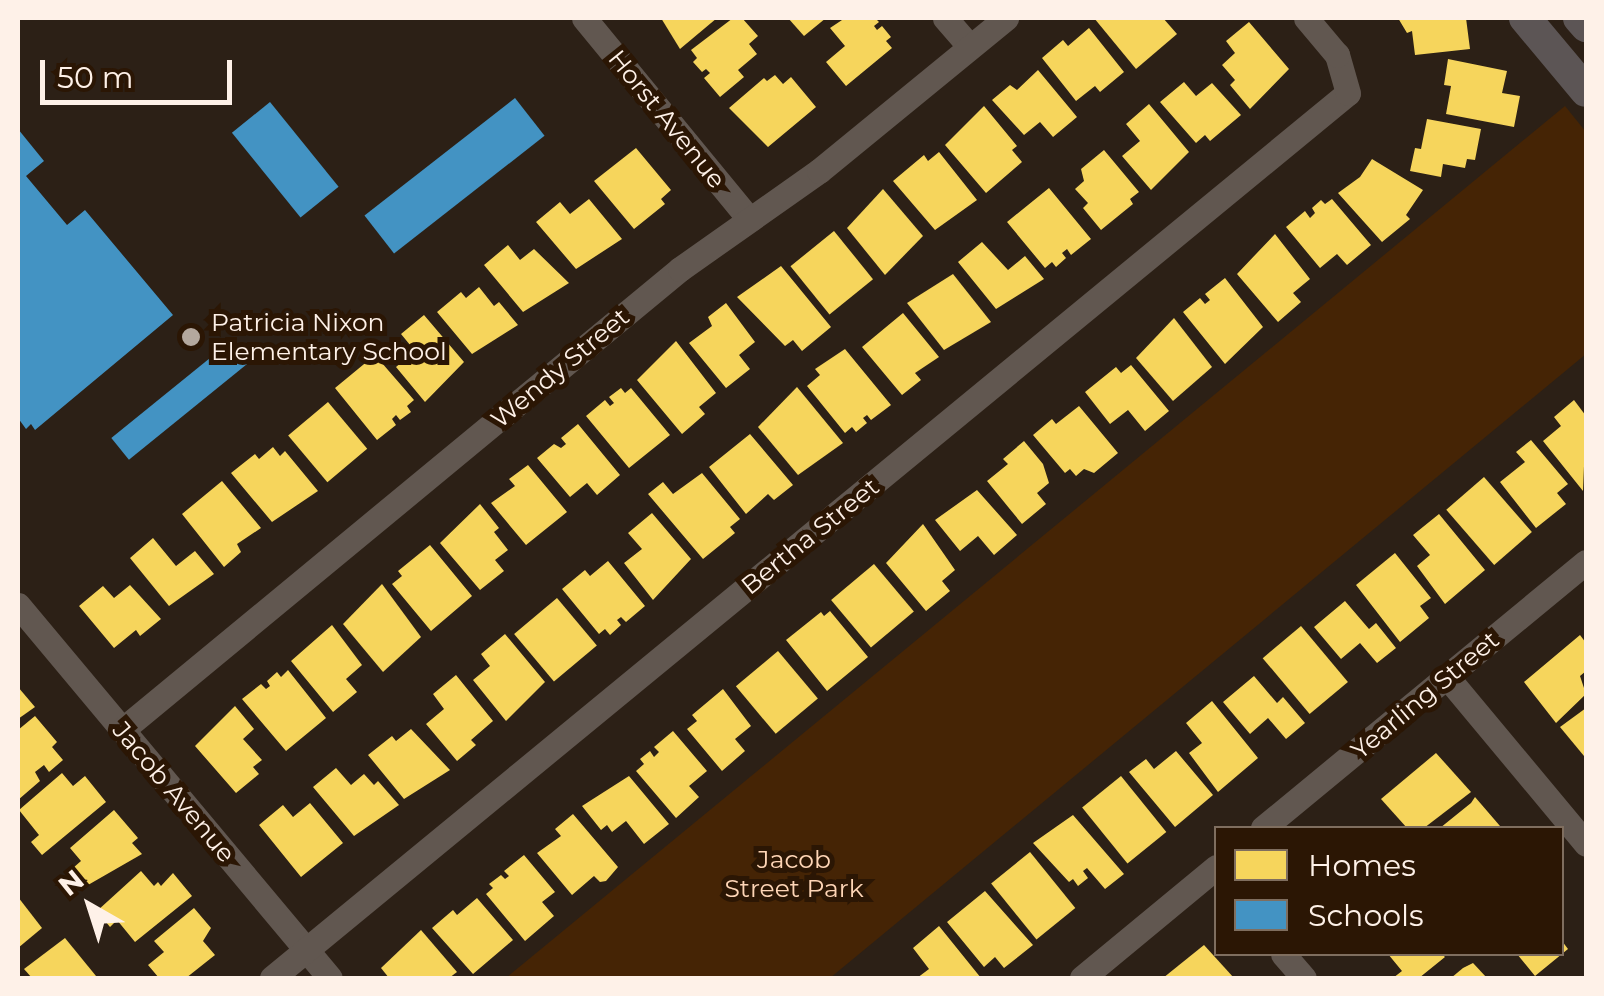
<!DOCTYPE html>
<style>
body{margin:0}
#map{position:relative;width:1604px;height:996px;overflow:hidden;background:#2c2016;font-family:Montserrat,sans-serif}
div>[style]{position:absolute}
.green>*{inset:0;background:#452405}
.homes>*{inset:0;background:#f6d55c;transform-origin:0 0}
.schools>*{inset:0;background:#4393c3;transform-origin:0 0}
.minor>*{height:25px;margin:-12.5px;padding:0 12.5px;transform-origin:12.5px;border-radius:12.5px;background:#615750}
.major>*{height:32px;margin:-16px;padding:0 16px;transform-origin:16px;border-radius:16px;background:#5c5555}
.dots>*{width:28px;height:28px;translate:-50% -50%;box-sizing:border-box;border:5px solid #2b1604;border-radius:50%}
span{translate:-50% -50%;white-space:nowrap;text-align:center;line-height:1.15;-webkit-text-stroke:10px #2b1604;paint-order:stroke}
.street-label{font-size:25px;color:#fef1e8}
.poi-label{font-size:25px;color:#fef1e8}
.left{translate:0 -50%;text-align:left}
.park-label{font-size:25px;color:#fed5b6}
.frame{position:absolute;inset:0;border:20px solid #fef1e8;pointer-events:none}
.legend{position:absolute;left:1214px;top:826px;width:350px;height:130px;box-sizing:border-box;background:#2b1604;border:2px solid #7f6e5f;margin:0;padding:12px 18px;list-style:none;font-size:30px;color:#fef1e8}
.legend li{display:flex;align-items:center;gap:20px;height:50px}
.legend b{width:50px;border:2px solid #7f6e5f}
.north{position:absolute;left:40px;top:856px;width:100px;height:100px;-webkit-text-stroke:8px #2b1604;paint-order:stroke;rotate:321deg;font-size:28px;font-weight:700;line-height:40px;text-align:center;color:#fef1e8}
.north::after{content:'';display:block;margin:auto;width:35px;height:45px;background:#fef1e8;clip-path:polygon(50% 0,100% 100%,50% 72%,0 100%)}
.scale{position:absolute;left:40px;top:60px;width:192px;height:45px;box-sizing:border-box;border:5px solid #fef1e8;border-top:0;padding-left:12px;font-size:30px;line-height:35px;white-space:nowrap;color:#fef1e8;-webkit-text-stroke:8px #2b1604;paint-order:stroke}
</style>
<div id="map">
<div class="green">
<i style="clip-path:polygon(1565px 106px,1586px 132px,1586px 354px,830px 978px,506px 978px)"></i>
</div>
<div class="homes">
<i style="clip-path:polygon(661px 18px,717px 18px,680px 49px)"></i>
<i style="clip-path:polygon(733px 18px,742px 18px,758px 36px,749px 44px,757px 54px,738px 70px,744px 77px,720px 97px,704px 78px,710px 73px,706px 69px,702px 72px,693px 62px,697px 58px,691px 50px)"></i>
<i style="clip-path:polygon(788px 18px,826px 18px,804px 36px)"></i>
<i style="clip-path:polygon(845px 18px,875px 18px,879px 22px,874px 26px,877px 30px,882px 26px,891px 37px,886px 41px,892px 48px,846px 86px,826px 62px,845px 46px,830px 28px)"></i>
<i style="clip-path:polygon(1094px 18px,1163px 18px,1177px 34px,1136px 69px)"></i>
<i style="clip-path:polygon(1398px 18px,1466px 18px,1470px 49px,1415px 55px,1412px 31px,1407px 33px)"></i>
<i style="clip-path:polygon(1249px 22px,1289px 69px,1250px 109px,1230px 85px,1235px 80px,1222px 65px,1235px 53px,1226px 41px)"></i>
<i style="clip-path:polygon(1089px 28px,1124px 72px,1100px 92px,1095px 86px,1076px 101px,1042px 58px,1063px 40px,1068px 46px)"></i>
<i style="clip-path:polygon(1448px 59px,1507px 71px,1502px 93px,1520px 96px,1514px 127px,1446px 114px,1451px 86px,1444px 85px)"></i>
<i style="clip-path:polygon(1038px 70px,1077px 117px,1053px 137px,1040px 122px,1024px 135px,992px 100px,1010px 85px,1017px 90px)"></i>
<i style="clip-path:polygon(775px 75px,783px 84px,791px 77px,816px 107px,768px 147px,729px 108px,764px 78px,767px 81px)"></i>
<i style="clip-path:polygon(1184px 82px,1196px 96px,1212px 83px,1241px 115px,1210px 141px,1205px 135px,1196px 143px,1160px 102px)"></i>
<i style="clip-path:polygon(1149px 104px,1189px 152px,1151px 190px,1122px 156px,1140px 141px,1126px 124px)"></i>
<i style="clip-path:polygon(984px 106px,1017px 146px,1012px 150px,1022px 162px,986px 193px,945px 145px)"></i>
<i style="clip-path:polygon(1427px 119px,1481px 129px,1475px 160px,1467px 159px,1465px 168px,1443px 164px,1441px 177px,1410px 171px,1415px 148px,1421px 149px)"></i>
<i style="clip-path:polygon(636px 148px,671px 190px,661px 199px,665px 204px,634px 229px,594px 181px)"></i>
<i style="clip-path:polygon(1104px 150px,1139px 192px,1130px 199px,1133px 204px,1101px 230px,1083px 208px,1088px 203px,1075px 189px,1084px 181px,1081px 169px)"></i>
<i style="clip-path:polygon(939px 152px,977px 200px,935px 230px,893px 181px,924px 155px,928px 161px)"></i>
<i style="clip-path:polygon(1372px 159px,1423px 190px,1406px 215px,1410px 219px,1382px 242px,1338px 193px,1360px 177px)"></i>
<i style="clip-path:polygon(1049px 188px,1091px 239px,1071px 255px,1067px 249px,1062px 253px,1066px 258px,1056px 267px,1052px 262px,1045px 268px,1007px 222px)"></i>
<i style="clip-path:polygon(883px 189px,923px 236px,885px 275px,847px 228px)"></i>
<i style="clip-path:polygon(589px 199px,622px 239px,576px 269px,536px 222px,560px 202px,570px 214px)"></i>
<i style="clip-path:polygon(1332px 199px,1371px 245px,1347px 265px,1337px 254px,1320px 268px,1286px 227px,1305px 211px,1310px 218px,1315px 213px,1312px 208px,1321px 200px,1325px 204px)"></i>
<i style="left:834px;top:231px;width:62px;height:56px;rotate:51deg"></i>
<i style="clip-path:polygon(1275px 234px,1310px 279px,1293px 293px,1301px 302px,1278px 322px,1237px 274px)"></i>
<i style="clip-path:polygon(982px 242px,1008px 270px,1025px 256px,1044px 279px,996px 309px,958px 262px)"></i>
<i style="clip-path:polygon(508px 245px,520px 260px,534px 249px,569px 283px,523px 312px,484px 265px)"></i>
<i style="clip-path:polygon(781px 266px,831px 327px,802px 351px,793px 340px,785px 346px,737px 297px)"></i>
<i style="clip-path:polygon(953px 274px,991px 322px,944px 350px,907px 303px)"></i>
<i style="clip-path:polygon(1225px 278px,1263px 327px,1225px 364px,1183px 312px,1200px 298px,1205px 304px,1210px 300px,1205px 294px)"></i>
<i style="clip-path:polygon(479px 287px,494px 306px,499px 302px,518px 325px,472px 354px,437px 312px,461px 292px,466px 298px)"></i>
<i style="clip-path:polygon(726px 303px,755px 342px,739px 355px,750px 369px,726px 388px,689px 343px,712px 326px,708px 317px)"></i>
<i style="clip-path:polygon(903px 313px,939px 357px,915px 373px,921px 380px,902px 395px,862px 347px)"></i>
<i style="clip-path:polygon(424px 315px,464px 362px,425px 402px,396px 367px,415px 351px,401px 334px)"></i>
<i style="clip-path:polygon(1174px 318px,1212px 367px,1173px 401px,1136px 358px)"></i>
<i style="clip-path:polygon(676px 341px,716px 393px,699px 407px,705px 414px,682px 434px,637px 380px)"></i>
<i style="clip-path:polygon(845px 349px,891px 405px,871px 420px,867px 415px,863px 418px,867px 423px,856px 432px,852px 427px,845px 433px,807px 386px,820px 375px,815px 369px)"></i>
<i style="clip-path:polygon(375px 355px,414px 400px,407px 406px,411px 412px,400px 420px,396px 415px,392px 419px,396px 425px,377px 440px,335px 388px)"></i>
<i style="clip-path:polygon(1131px 365px,1169px 411px,1145px 431px,1128px 410px,1110px 424px,1085px 392px,1116px 367px,1121px 373px)"></i>
<i style="clip-path:polygon(797px 387px,843px 443px,798px 475px,758px 427px)"></i>
<i style="clip-path:polygon(621px 388px,625px 393px,631px 388px,670px 435px,629px 468px,586px 416px,605px 400px,610px 406px,614px 403px,609px 397px)"></i>
<i style="clip-path:polygon(1574px 400px,1586px 416px,1583px 491px,1543px 441px,1561px 426px,1554px 417px)"></i>
<i style="left:328px;top:402px;width:61px;height:52px;rotate:50deg"></i>
<i style="clip-path:polygon(1079px 406px,1118px 453px,1094px 473px,1084px 469px,1076px 476px,1070px 469px,1065px 473px,1033px 435px,1052px 419px,1056px 424px)"></i>
<i style="clip-path:polygon(578px 424px,620px 475px,597px 495px,587px 483px,570px 497px,537px 458px,554px 444px,561px 448px,566px 444px,561px 438px)"></i>
<i style="clip-path:polygon(750px 434px,793px 485px,774px 500px,768px 494px,746px 514px,709px 467px)"></i>
<i style="clip-path:polygon(1531px 440px,1568px 484px,1557px 493px,1566px 504px,1536px 528px,1500px 482px,1525px 462px,1516px 452px)"></i>
<i style="clip-path:polygon(1024px 441px,1043px 464px,1049px 483px,1037px 493px,1046px 504px,1022px 524px,987px 481px,1008px 464px,1003px 459px)"></i>
<i style="clip-path:polygon(273px 447px,280px 456px,285px 451px,318px 491px,272px 522px,231px 473px,255px 454px,259px 459px)"></i>
<i style="clip-path:polygon(528px 465px,567px 512px,526px 545px,491px 503px,515px 486px,509px 479px)"></i>
<i style="clip-path:polygon(702px 473px,740px 519px,730px 527px,735px 533px,703px 559px,648px 494px,663px 482px,673px 494px)"></i>
<i style="left:1484px;top:477px;width:73px;height:50px;rotate:49deg"></i>
<i style="clip-path:polygon(222px 481px,261px 528px,237px 544px,241px 552px,224px 567px,182px 514px)"></i>
<i style="clip-path:polygon(977px 490px,1017px 535px,994px 555px,978px 536px,960px 551px,935px 520px)"></i>
<i style="clip-path:polygon(480px 504px,499px 528px,494px 532px,508px 550px,495px 560px,504px 571px,480px 590px,440px 543px)"></i>
<i style="clip-path:polygon(652px 513px,691px 559px,653px 600px,624px 563px,642px 549px,628px 533px)"></i>
<i style="clip-path:polygon(1439px 514px,1485px 570px,1445px 604px,1417px 566px,1430px 555px,1413px 535px)"></i>
<i style="clip-path:polygon(923px 524px,955px 570px,942px 581px,950px 591px,926px 611px,886px 563px)"></i>
<i style="clip-path:polygon(153px 538px,176px 566px,195px 551px,214px 574px,169px 606px,130px 558px)"></i>
<i style="clip-path:polygon(430px 545px,472px 596px,431px 631px,392px 584px,402px 576px,398px 571px)"></i>
<i style="clip-path:polygon(1395px 553px,1431px 598px,1420px 606px,1429px 618px,1400px 642px,1356px 585px)"></i>
<i style="clip-path:polygon(608px 561px,645px 606px,626px 622px,621px 617px,617px 620px,621px 625px,610px 635px,605px 629px,599px 634px,562px 589px,585px 570px,590px 576px)"></i>
<i style="left:874px;top:564px;width:62px;height:56px;rotate:50deg"></i>
<i style="clip-path:polygon(382px 584px,421px 637px,383px 672px,343px 624px)"></i>
<i style="clip-path:polygon(130px 585px,161px 619px,140px 636px,136px 630px,114px 648px,79px 606px,103px 586px,114px 598px)"></i>
<i style="left:557px;top:598px;width:62px;height:56px;rotate:50deg"></i>
<i style="clip-path:polygon(1345px 601px,1369px 629px,1376px 623px,1396px 648px,1377px 663px,1360px 643px,1341px 659px,1314px 627px)"></i>
<i style="clip-path:polygon(830px 611px,868px 657px,827px 691px,786px 640px,821px 612px,824px 616px)"></i>
<i style="clip-path:polygon(332px 625px,362px 665px,346px 679px,357px 692px,333px 712px,291px 661px)"></i>
<i style="left:1301px;top:626px;width:73px;height:50px;rotate:50deg"></i>
<i style="clip-path:polygon(505px 634px,545px 682px,506px 721px,473px 680px,490px 666px,481px 654px)"></i>
<i style="clip-path:polygon(1580px 635px,1586px 643px,1586px 671px,1580px 676px,1586px 694px,1556px 723px,1524px 682px)"></i>
<i style="left:778px;top:651px;width:62px;height:55px;rotate:50deg"></i>
<i style="clip-path:polygon(288px 670px,326px 718px,286px 751px,242px 699px,261px 684px,266px 689px,270px 686px,267px 681px,277px 672px,281px 677px)"></i>
<i style="clip-path:polygon(456px 675px,493px 721px,471px 740px,476px 745px,457px 761px,426px 724px,444px 709px,433px 694px)"></i>
<i style="clip-path:polygon(1254px 676px,1277px 703px,1283px 697px,1305px 723px,1286px 739px,1268px 718px,1250px 734px,1223px 702px)"></i>
<i style="clip-path:polygon(18px 687px,35px 707px,18px 719px)"></i>
<i style="clip-path:polygon(723px 689px,751px 726px,735px 739px,745px 751px,722px 771px,687px 729px,697px 721px,692px 715px)"></i>
<i style="clip-path:polygon(1212px 701px,1258px 758px,1218px 792px,1189px 753px,1202px 743px,1186px 723px)"></i>
<i style="clip-path:polygon(235px 706px,254px 729px,243px 739px,262px 760px,253px 767px,259px 774px,236px 793px,195px 746px)"></i>
<i style="clip-path:polygon(1586px 708px,1586px 755px,1584px 756px,1560px 727px)"></i>
<i style="clip-path:polygon(35px 716px,57px 742px,52px 747px,63px 760px,49px 772px,44px 765px,35px 772px,40px 781px,18px 800px,18px 730px)"></i>
<i style="clip-path:polygon(411px 729px,450px 770px,404px 799px,368px 755px,392px 736px,396px 741px)"></i>
<i style="clip-path:polygon(673px 731px,707px 771px,689px 786px,699px 797px,676px 818px,636px 771px,644px 764px,640px 759px,650px 751px,654px 757px,659px 752px,654px 747px)"></i>
<i style="clip-path:polygon(1176px 751px,1213px 795px,1175px 827px,1129px 772px,1146px 759px,1154px 769px)"></i>
<i style="clip-path:polygon(1436px 753px,1471px 792px,1424px 828px,1407px 828px,1381px 799px)"></i>
<i style="clip-path:polygon(336px 768px,351px 785px,364px 774px,374px 785px,378px 781px,399px 805px,354px 836px,313px 787px)"></i>
<i style="clip-path:polygon(62px 773px,73px 786px,85px 776px,106px 802px,42px 855px,31px 842px,39px 835px,19px 810px)"></i>
<i style="clip-path:polygon(629px 776px,669px 824px,644px 844px,626px 821px,612px 832px,607px 825px,601px 830px,582px 806px)"></i>
<i style="left:1121px;top:776px;width:72px;height:50px;rotate:51deg"></i>
<i style="clip-path:polygon(1475px 797px,1500px 826px,1440px 828px,1471px 803px)"></i>
<i style="clip-path:polygon(310px 803px,343px 843px,301px 877px,259px 825px,283px 805px,293px 817px)"></i>
<i style="clip-path:polygon(114px 810px,138px 838px,132px 843px,142px 854px,88px 885px,73px 868px,81px 861px,70px 848px)"></i>
<i style="clip-path:polygon(573px 814px,618px 867px,606px 881px,600px 882px,594px 876px,572px 895px,537px 853px,561px 836px,555px 829px)"></i>
<i style="clip-path:polygon(1073px 815px,1124px 874px,1105px 889px,1087px 868px,1083px 871px,1088px 878px,1078px 886px,1073px 879px,1069px 882px,1033px 843px)"></i>
<i style="left:1030px;top:852px;width:72px;height:50px;rotate:51deg"></i>
<i style="clip-path:polygon(524px 855px,555px 892px,542px 902px,554px 916px,525px 941px,486px 894px,493px 888px,489px 884px,501px 875px,505px 879px,509px 876px,504px 871px)"></i>
<i style="clip-path:polygon(141px 871px,154px 886px,158px 882px,161px 886px,173px 873px,192px 896px,135px 942px,117px 920px,110px 927px,97px 911px)"></i>
<i style="clip-path:polygon(985px 891px,1033px 945px,1004px 968px,995px 957px,984px 967px,947px 922px)"></i>
<i style="clip-path:polygon(18px 897px,42px 928px,18px 948px)"></i>
<i style="clip-path:polygon(477px 898px,513px 940px,473px 974px,432px 928px,453px 910px,457px 915px)"></i>
<i style="clip-path:polygon(194px 908px,211px 928px,203px 941px,215px 955px,186px 978px,159px 978px,148px 965px,164px 952px,154px 941px)"></i>
<i style="clip-path:polygon(939px 926px,981px 978px,917px 978px,929px 969px,913px 948px)"></i>
<i style="clip-path:polygon(421px 930px,457px 972px,449px 978px,389px 978px,381px 968px)"></i>
<i style="clip-path:polygon(65px 938px,96px 976px,32px 978px,24px 969px)"></i>
<i style="clip-path:polygon(1562px 941px,1568px 949px,1535px 976px,1517px 954px,1562px 954px)"></i>
<i style="clip-path:polygon(1204px 945px,1234px 978px,1163px 978px)"></i>
<i style="clip-path:polygon(1388px 954px,1442px 954px,1445px 957px,1419px 978px,1393px 978px,1402px 971px)"></i>
<i style="clip-path:polygon(1473px 963px,1487px 978px,1451px 978px,1463px 968px)"></i>
</div>
<div class="schools">
<i style="left:515px;top:98px;width:48px;height:191px;rotate:52deg"></i>
<i style="left:270px;top:102px;width:109px;height:49px;rotate:51deg"></i>
<i style="clip-path:polygon(18px 129px,44px 161px,26px 176px,67px 225px,85px 210px,173px 315px,35px 430px,31px 424px,26px 429px,18px 418px)"></i>
<i style="left:231px;top:341px;width:28px;height:154px;rotate:51deg"></i>
</div>
<div class="minor">
<i style="left:584px;top:18px;width:261px;rotate:50.6deg"></i>
<i style="left:945px;top:18px;width:38px;rotate:49deg"></i>
<i style="left:18px;top:605px;width:486px;rotate:50.1deg"></i>
<i style="left:1447px;top:677px;width:217px;rotate:50.2deg"></i>
<i style="left:122px;top:730px;width:724px;rotate:-39.56deg"></i>
<i style="left:680px;top:269px;width:170px;rotate:-35.2deg"></i>
<i style="left:819px;top:171px;width:242px;rotate:-39.3deg"></i>
<i style="left:1263px;top:828px;width:418px;rotate:-39.5deg"></i>
<i style="left:1283px;top:954px;width:32px;rotate:49deg"></i>
<i style="left:272px;top:978px;width:1393px;rotate:-39.44deg"></i>
<i style="left:1348px;top:93px;width:40px;rotate:-106deg"></i>
<i style="left:1337px;top:55px;width:48px;rotate:-130deg"></i>
<i style="left:1082px;top:978px;width:174px;rotate:-39.6deg"></i>
</div>
<div class="major">
<i style="left:1525px;top:18px;width:95px;rotate:50.1deg"></i>
<i style="left:1579px;top:18px;width:11px;rotate:49deg"></i>
</div>
<div class="dots">
<i style="left:191px;top:337px;background:#b4a89e"></i>
</div>
<div class="street-label">
<span style="left:667px;top:119px;rotate:51deg">Horst Avenue</span>
<span style="left:560px;top:368px;rotate:-40deg">Wendy Street</span>
<span style="left:810px;top:536px;rotate:-39deg">Bertha Street</span>
<span style="left:1425px;top:695px;rotate:-40deg">Yearling Street</span>
<span style="left:174px;top:792px;rotate:50deg">Jacob Avenue</span>
</div>
<div class="poi-label">
<span class="left" style="left:211px;top:337px">Patricia Nixon<br>Elementary School</span>
</div>
<div class="park-label">
<span style="left:794px;top:874px">Jacob<br>Street Park</span>
</div>
<div class="frame"></div>
<ul class="legend">
<li><b style="height:28px;background:#f6d55c"></b>Homes</li>
<li><b style="height:28px;background:#4393c3"></b>Schools</li>
</ul>
<div class="north">N</div>
<div class="scale">50 m</div>
</div>
